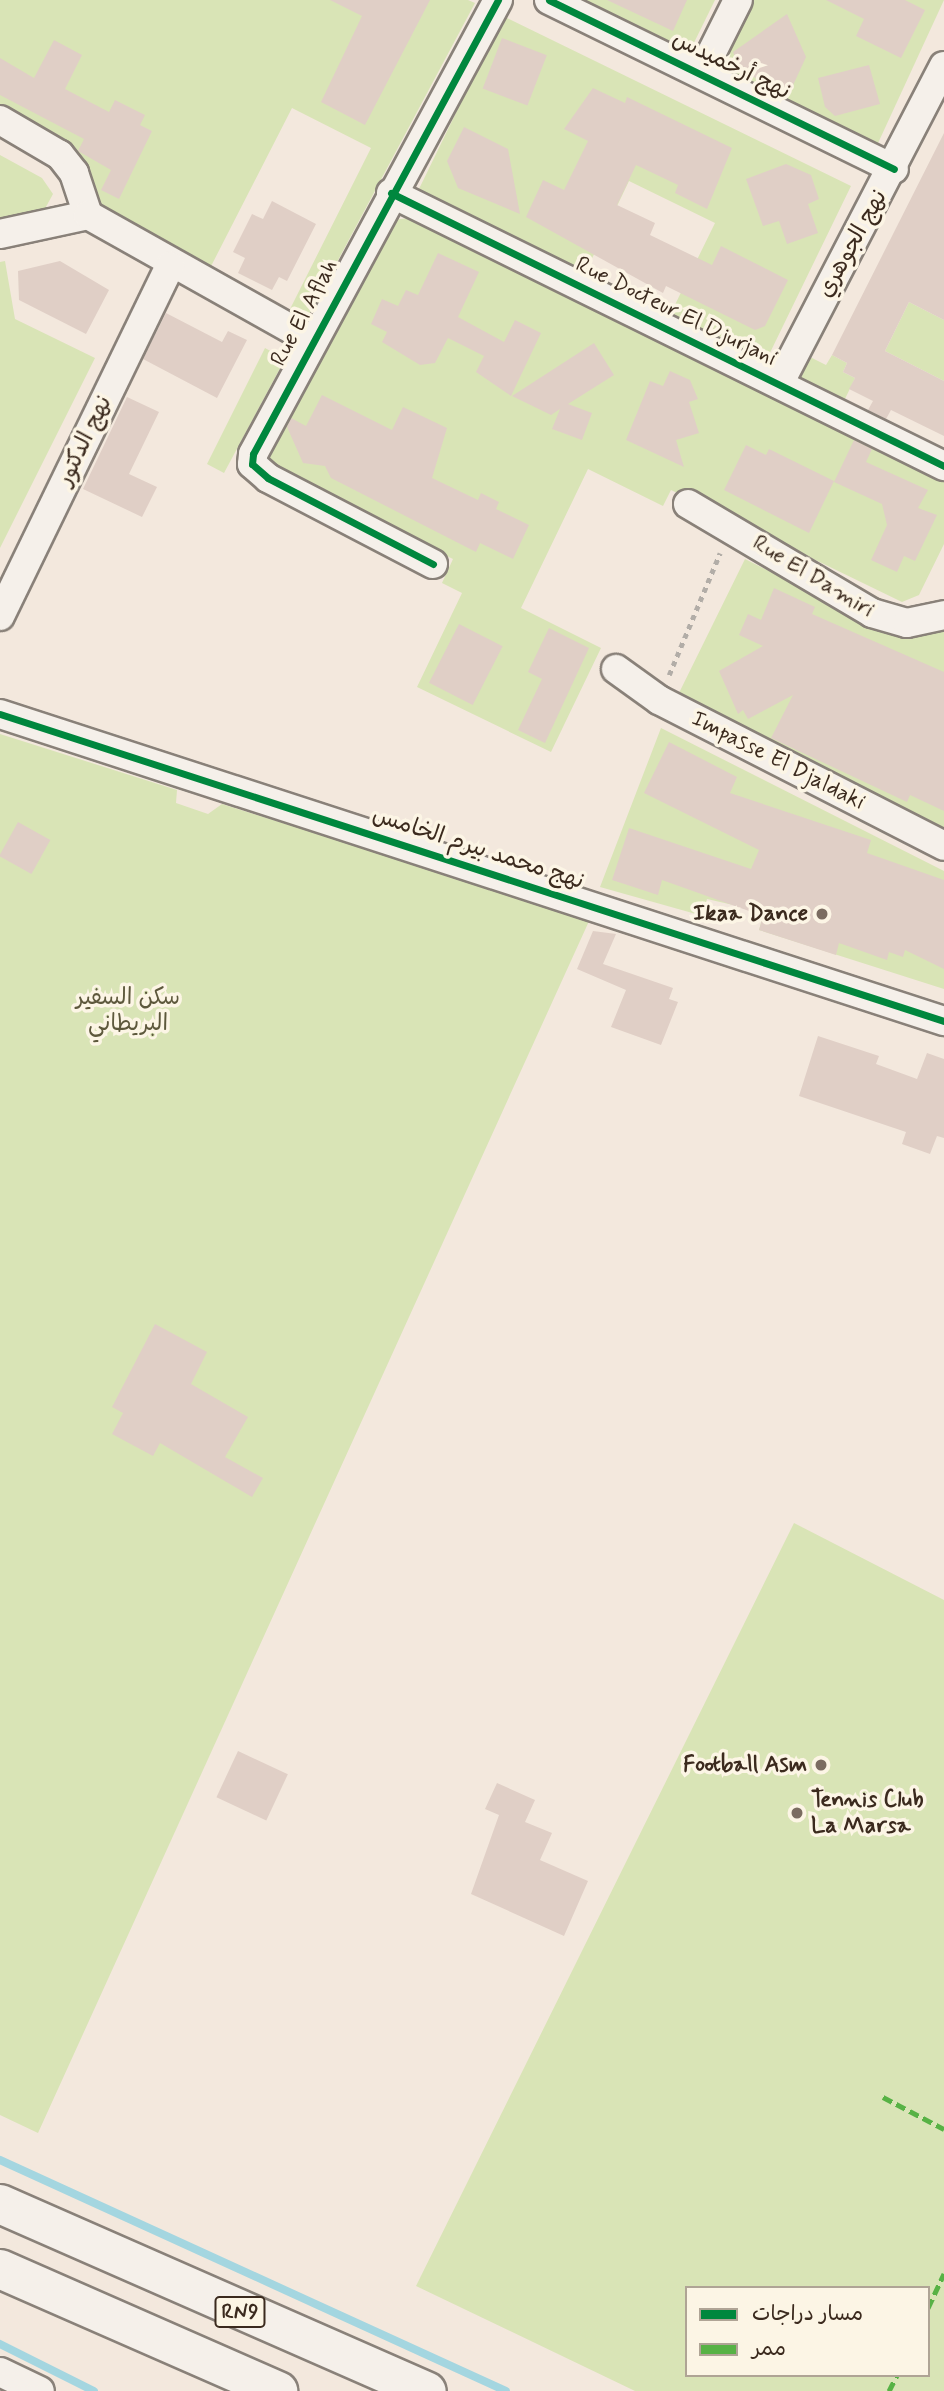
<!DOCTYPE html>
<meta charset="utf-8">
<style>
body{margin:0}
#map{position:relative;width:944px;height:2391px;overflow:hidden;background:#f3e8dd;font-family:Mynerve,"Playpen Sans Arabic",sans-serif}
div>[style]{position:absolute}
.green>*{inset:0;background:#d9e4b6}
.stream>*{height:8px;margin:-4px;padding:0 4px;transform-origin:4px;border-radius:4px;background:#a4d6e0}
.building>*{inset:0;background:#e0cfc6;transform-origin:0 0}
.path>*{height:4.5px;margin-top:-2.25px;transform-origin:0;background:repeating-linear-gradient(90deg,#b2ada7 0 5px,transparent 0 10px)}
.roads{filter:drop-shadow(2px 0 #898179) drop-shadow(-2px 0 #898179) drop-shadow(0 2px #898179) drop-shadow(0 -2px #898179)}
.street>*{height:28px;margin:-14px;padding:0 14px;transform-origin:14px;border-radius:14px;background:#f5f0ea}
.highway>*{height:38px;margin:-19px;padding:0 19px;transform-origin:19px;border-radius:19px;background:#f5f0ea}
.quiet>*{height:5px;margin-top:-2.5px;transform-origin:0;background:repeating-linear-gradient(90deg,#57b245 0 10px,transparent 0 15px)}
.cycleway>*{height:7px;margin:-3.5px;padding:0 3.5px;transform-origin:3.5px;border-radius:3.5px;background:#00873e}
.dots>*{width:19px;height:19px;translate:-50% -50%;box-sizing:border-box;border:4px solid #fcf5e5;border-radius:50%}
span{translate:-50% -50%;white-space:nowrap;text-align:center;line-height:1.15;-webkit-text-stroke:7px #fcf5e5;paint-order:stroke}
.shield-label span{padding:2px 5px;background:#fcf5e5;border:2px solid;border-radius:5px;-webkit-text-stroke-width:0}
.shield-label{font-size:21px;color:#3b2a1e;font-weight:700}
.street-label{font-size:23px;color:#3b2a1e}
.poi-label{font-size:23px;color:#3b2a1e;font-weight:700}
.right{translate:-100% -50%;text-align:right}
.left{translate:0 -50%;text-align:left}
.park-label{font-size:23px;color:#5d583c}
.legend{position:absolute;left:685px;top:2286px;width:245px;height:91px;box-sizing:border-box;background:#fcf5e5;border:2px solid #afa495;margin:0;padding:9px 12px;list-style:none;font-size:21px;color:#3b2a1e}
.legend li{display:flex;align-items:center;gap:14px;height:35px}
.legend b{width:35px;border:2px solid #afa495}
</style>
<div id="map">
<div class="green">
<i style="clip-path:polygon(0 0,468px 0,475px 3px,303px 326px,286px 317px,371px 148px,292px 108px,206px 276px,90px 216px,94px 195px,0 112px)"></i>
<i style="clip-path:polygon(560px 0,715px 0,685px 61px)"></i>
<i style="clip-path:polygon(751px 0,944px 0,873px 154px,713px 78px)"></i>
<i style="clip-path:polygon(503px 16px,851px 186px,766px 361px,670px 315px,715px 223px,629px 181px,585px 273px,418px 191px)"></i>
<i style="clip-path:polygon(0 155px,42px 178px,53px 194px,41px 216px,0 223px)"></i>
<i style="clip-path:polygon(410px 218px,944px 479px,944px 544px,919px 595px,902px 602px,671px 490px,663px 506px,588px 469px,521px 608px,601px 648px,551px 752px,417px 687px,462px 593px,442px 583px,453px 559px,264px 467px,391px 220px)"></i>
<i style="clip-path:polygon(5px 261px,15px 319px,95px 358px,0 548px,0 262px)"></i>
<i style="clip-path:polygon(909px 302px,944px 320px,944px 381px,885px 351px)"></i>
<i style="clip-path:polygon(265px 348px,285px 359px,224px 473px,207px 464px)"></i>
<i style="clip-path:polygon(832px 355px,847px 363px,843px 372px,855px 378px,844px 401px,797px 378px,808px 356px,826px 365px)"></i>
<i style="clip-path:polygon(745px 559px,894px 633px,944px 625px,944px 829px,677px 697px)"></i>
<i style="clip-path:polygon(661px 728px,944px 871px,944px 989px,759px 930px,764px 912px,707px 899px,703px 916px,600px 887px)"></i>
<i style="clip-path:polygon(0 734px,177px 790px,176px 803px,208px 814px,222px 804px,590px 919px,38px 2133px,0 2115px)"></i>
<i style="clip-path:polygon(evenodd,794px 1523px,944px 1600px,944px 2391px,635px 2391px,416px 2286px,794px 1523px,687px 2288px,928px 2288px,928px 2375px,687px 2375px,687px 2288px)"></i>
</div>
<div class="stream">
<i style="left:0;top:2160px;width:556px;rotate:24.54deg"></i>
<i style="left:0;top:2344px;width:105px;rotate:26.6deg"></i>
</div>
<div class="building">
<i style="clip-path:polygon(330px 0,430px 0,365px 125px,321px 102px,362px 16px)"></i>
<i style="clip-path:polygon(607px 0,687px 0,673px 31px)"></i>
<i style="clip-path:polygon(826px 0,905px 0,925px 10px,901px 58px,856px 36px,864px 19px)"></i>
<i style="clip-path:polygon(787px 14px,806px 57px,789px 94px,741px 71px,733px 52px)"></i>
<i style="left:502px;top:38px;width:48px;height:54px;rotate:21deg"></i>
<i style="clip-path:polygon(54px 40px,82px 55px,65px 89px,109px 112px,115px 100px,145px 115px,140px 125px,152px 131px,119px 199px,101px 190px,111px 170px,78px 151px,84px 139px,0 95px,0 58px,34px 78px)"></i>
<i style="clip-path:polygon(869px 65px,880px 104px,835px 116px,825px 107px,818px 78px)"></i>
<i style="clip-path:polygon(593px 88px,625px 103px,627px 97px,732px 148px,707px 209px,675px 193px,678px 185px,636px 165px,617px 205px,655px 223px,650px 235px,712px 265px,721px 246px,788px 280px,765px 326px,755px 330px,666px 286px,663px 293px,526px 217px,543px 180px,564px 190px,588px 141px,564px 129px)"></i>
<i style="clip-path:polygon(464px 127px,508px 149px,520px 214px,458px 188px,447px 161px)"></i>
<i style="clip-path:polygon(944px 133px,944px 320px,909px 302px,885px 351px,944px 381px,944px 436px,891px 410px,886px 419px,868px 410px,873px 401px,849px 389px,855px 378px,843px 372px,847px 363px,832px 355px)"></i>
<i style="clip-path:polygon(786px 164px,811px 175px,819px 199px,808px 204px,818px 233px,787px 244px,779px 221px,763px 226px,746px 179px)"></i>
<i style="clip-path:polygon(272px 201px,316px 224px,287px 281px,279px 277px,272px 290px,238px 273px,245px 258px,233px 252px,252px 214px,263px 219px)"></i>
<i style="clip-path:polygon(438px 253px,479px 272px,458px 317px,504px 342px,515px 320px,541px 333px,511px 396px,476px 372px,484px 356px,448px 338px,435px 363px,420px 365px,382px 342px,387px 332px,371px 324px,382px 299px,398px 306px,406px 290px,418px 295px)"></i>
<i style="clip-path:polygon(60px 261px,109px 290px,86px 334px,19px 300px,18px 271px)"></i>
<i style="clip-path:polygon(166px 313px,222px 342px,228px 331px,247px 340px,217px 398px,143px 359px)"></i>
<i style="clip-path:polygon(594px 343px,614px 375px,568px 404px,592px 413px,582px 440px,552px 429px,560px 409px,551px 415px,512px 396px)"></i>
<i style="clip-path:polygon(670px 371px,690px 380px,698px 399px,689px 402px,699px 433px,676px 440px,684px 467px,626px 440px,650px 381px,663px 386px)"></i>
<i style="clip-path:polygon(322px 395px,392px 430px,403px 407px,447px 428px,432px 478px,478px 500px,481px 493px,499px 502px,496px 509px,529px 525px,513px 559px,480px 543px,476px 552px,331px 478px,325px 466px,303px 463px,287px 427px,291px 418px,306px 426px)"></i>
<i style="clip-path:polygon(127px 397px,159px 412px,129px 474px,157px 487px,142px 517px,83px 489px)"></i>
<i style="clip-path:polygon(854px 440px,872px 449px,866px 462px,928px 490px,918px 508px,937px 515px,915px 561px,904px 556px,897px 572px,871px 560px,887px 525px,882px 504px,834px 482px)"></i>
<i style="clip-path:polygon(746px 445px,766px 455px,769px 449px,834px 481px,809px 533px,724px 490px)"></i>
<i style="clip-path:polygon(774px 588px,815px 607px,812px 614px,944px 672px,944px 811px,910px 795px,907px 802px,771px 738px,793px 695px,748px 719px,743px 710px,738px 714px,719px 671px,763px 646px,739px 635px,748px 614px,761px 620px)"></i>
<i style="left:459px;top:624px;width:49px;height:66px;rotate:27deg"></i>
<i style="clip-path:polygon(549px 628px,589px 648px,545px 743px,518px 730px,542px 679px,528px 672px)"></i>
<i style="clip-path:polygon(669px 742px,737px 777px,730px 793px,871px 840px,867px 853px,944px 880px,944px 969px,905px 950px,903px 957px,889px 952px,887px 960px,839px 943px,836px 955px,759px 930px,763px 916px,662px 880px,658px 895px,612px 880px,629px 828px,751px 869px,759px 850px,644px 793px)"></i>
<i style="left:18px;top:822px;width:37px;height:39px;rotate:29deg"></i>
<i style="clip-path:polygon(593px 931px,616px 934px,603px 964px,673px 988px,669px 999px,678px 1002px,661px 1045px,611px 1027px,626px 990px,577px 969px)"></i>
<i style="clip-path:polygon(818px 1036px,879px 1056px,876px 1064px,917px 1079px,927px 1053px,944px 1059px,944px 1138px,937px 1136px,930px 1154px,902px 1144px,906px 1132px,799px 1096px)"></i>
<i style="clip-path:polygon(155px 1324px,207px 1352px,191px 1384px,248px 1417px,225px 1457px,263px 1478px,252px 1497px,160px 1443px,153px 1456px,112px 1434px,123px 1413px,112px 1407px)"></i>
<i style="left:238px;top:1751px;width:55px;height:51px;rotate:25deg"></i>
<i style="clip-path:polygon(497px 1783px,535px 1800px,525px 1822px,552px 1833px,540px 1860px,588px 1881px,564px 1936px,471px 1894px,499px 1815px,485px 1809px)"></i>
</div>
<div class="path">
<i style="left:669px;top:675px;width:132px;rotate:-67.3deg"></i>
</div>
<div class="roads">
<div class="street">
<i style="left:549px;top:0;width:384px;rotate:26.1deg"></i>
<i style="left:702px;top:72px;width:80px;rotate:-63.4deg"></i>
<i style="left:0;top:120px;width:69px;rotate:30.3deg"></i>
<i style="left:60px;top:155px;width:23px;rotate:52deg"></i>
<i style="left:74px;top:173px;width:44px;rotate:71.6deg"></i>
<i style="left:391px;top:193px;width:617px;rotate:26.27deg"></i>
<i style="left:0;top:234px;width:90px;rotate:-12.2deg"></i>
<i style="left:88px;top:215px;width:256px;rotate:29.3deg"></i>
<i style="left:779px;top:384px;width:358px;rotate:-62.6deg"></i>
<i style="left:688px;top:504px;width:214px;rotate:30.6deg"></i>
<i style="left:872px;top:613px;width:36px;rotate:16deg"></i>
<i style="left:907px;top:623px;width:38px;rotate:-12deg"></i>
<i style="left:433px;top:564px;width:186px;rotate:-152.5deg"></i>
<i style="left:268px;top:478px;width:21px;rotate:-139deg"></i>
<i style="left:252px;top:464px;width:10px;rotate:-84deg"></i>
<i style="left:253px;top:454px;width:516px;rotate:-61.65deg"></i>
<i style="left:0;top:616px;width:389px;rotate:-64.1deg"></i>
<i style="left:616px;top:669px;width:53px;rotate:35.8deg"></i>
<i style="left:659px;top:700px;width:320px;rotate:27.1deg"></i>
<i style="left:0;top:714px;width:993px;rotate:18.02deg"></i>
<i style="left:0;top:2372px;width:44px;rotate:25.4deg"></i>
</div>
<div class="highway">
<i style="left:0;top:2204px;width:466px;rotate:23.7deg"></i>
<i style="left:0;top:2269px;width:304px;rotate:23.7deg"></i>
</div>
</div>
<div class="quiet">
<i style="left:883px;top:2097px;width:69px;rotate:27.7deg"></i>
<i style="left:928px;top:2308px;width:38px;rotate:-65deg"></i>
<i style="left:889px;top:2391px;width:18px;rotate:-63deg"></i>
</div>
<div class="cycleway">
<i style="left:549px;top:0;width:384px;rotate:26.1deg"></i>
<i style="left:391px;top:193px;width:617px;rotate:26.27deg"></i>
<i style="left:433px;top:564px;width:186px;rotate:-152.5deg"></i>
<i style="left:268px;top:478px;width:21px;rotate:-139deg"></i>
<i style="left:252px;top:464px;width:10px;rotate:-84deg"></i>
<i style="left:253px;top:454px;width:516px;rotate:-61.65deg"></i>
<i style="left:0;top:714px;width:993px;rotate:18.02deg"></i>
</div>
<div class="dots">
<i style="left:822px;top:914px;background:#7b6c61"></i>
<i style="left:821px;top:1765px;background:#7b6c61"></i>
<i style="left:797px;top:1813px;background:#7b6c61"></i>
</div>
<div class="shield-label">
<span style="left:240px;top:2312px">RN9</span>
</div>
<div class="street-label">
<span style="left:731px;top:66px;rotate:26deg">نهج أرخميدس</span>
<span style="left:853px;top:244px;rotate:-61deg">نهج الجوهري</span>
<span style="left:676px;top:312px;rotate:26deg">Rue Docteur El Djurjani</span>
<span style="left:305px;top:313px;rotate:-62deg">Rue El Aflah</span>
<span style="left:85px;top:441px;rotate:-64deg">نهج الدكتور</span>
<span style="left:813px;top:577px;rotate:31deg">Rue El Damiri</span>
<span style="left:778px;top:761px;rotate:27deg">Impasse El Djaldaki</span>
<span style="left:478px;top:849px;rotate:18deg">نهج محمد بيرم الخامس</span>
</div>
<div class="poi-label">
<span class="right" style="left:808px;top:914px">Ikaa Dance</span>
<span class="right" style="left:807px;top:1765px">Football Asm</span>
<span class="left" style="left:811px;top:1813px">Tennis Club<br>La Marsa</span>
</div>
<div class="park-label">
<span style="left:128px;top:1011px">سكن السفير<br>البريطاني</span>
</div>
<ul class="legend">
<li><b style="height:9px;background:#00873e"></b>مسار دراجات</li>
<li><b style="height:9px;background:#57b245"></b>ممر</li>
</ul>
</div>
